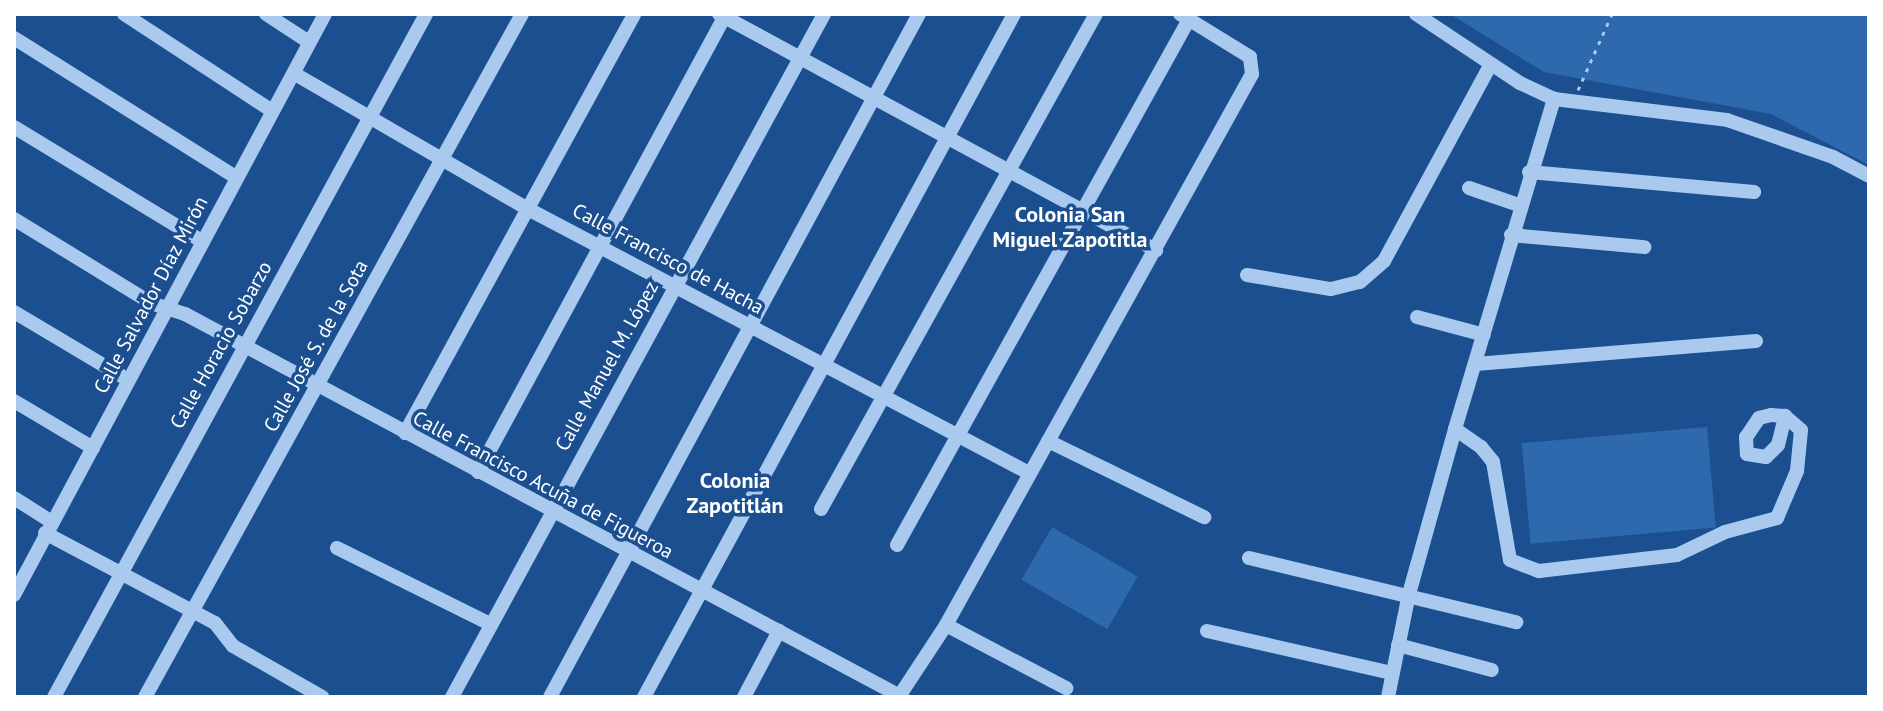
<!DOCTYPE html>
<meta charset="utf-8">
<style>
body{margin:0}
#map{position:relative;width:1883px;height:711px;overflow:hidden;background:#1b4f8f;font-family:"PT Sans",sans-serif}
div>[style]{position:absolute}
.green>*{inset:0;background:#2e69ad;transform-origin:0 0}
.path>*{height:3px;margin-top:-1.5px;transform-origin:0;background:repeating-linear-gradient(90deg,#a9c9ee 0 4px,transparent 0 10px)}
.minor>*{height:14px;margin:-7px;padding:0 7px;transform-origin:7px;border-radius:7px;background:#a9c9ee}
span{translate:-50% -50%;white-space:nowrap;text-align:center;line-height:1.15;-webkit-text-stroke:7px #1b4f8f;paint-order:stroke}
.street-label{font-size:20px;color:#fff}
.neighbourhood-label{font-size:22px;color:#fff;font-weight:700}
.frame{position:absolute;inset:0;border:16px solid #fff;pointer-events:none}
</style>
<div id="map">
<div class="green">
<i style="clip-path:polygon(1450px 14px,1869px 14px,1869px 165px,1771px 114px,1544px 72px)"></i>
<i style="left:1707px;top:427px;width:101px;height:186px;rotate:85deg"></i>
<i style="left:1052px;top:527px;width:99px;height:61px;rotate:30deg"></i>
</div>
<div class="path">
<i style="left:1578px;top:90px;width:83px;rotate:-65.9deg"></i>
</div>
<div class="minor">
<i style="left:124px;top:14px;width:177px;rotate:33.2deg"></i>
<i style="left:266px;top:14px;width:51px;rotate:33.1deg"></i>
<i style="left:719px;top:14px;width:497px;rotate:28.4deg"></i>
<i style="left:1416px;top:14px;width:125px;rotate:33.6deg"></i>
<i style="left:1520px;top:83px;width:38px;rotate:25deg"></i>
<i style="left:1554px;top:99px;width:174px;rotate:6.9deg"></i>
<i style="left:1727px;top:120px;width:112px;rotate:19.2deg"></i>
<i style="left:1833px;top:157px;width:41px;rotate:27.8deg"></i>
<i style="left:14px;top:38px;width:262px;rotate:32.1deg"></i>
<i style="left:295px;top:74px;width:269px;rotate:30.1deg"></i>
<i style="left:528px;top:209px;width:564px;rotate:27.79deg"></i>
<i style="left:14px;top:127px;width:221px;rotate:31.3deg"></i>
<i style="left:1529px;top:172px;width:226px;rotate:5.1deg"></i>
<i style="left:1469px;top:188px;width:53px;rotate:18.8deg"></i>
<i style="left:14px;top:219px;width:161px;rotate:31.5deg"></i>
<i style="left:151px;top:303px;width:36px;rotate:18deg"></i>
<i style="left:185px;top:314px;width:813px;rotate:28.11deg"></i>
<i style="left:1511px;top:235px;width:134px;rotate:5.2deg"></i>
<i style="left:1247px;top:275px;width:85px;rotate:9.5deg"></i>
<i style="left:1331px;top:289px;width:30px;rotate:-14deg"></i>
<i style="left:1360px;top:282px;width:32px;rotate:-41deg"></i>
<i style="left:1384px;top:261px;width:224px;rotate:-61.5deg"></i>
<i style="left:14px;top:312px;width:133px;rotate:30.8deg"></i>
<i style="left:1417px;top:317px;width:69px;rotate:15deg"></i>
<i style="left:1476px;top:364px;width:281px;rotate:-4.7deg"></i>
<i style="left:14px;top:401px;width:92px;rotate:30.7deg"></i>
<i style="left:1455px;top:429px;width:32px;rotate:35deg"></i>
<i style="left:1481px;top:447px;width:19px;rotate:51deg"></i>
<i style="left:1493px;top:462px;width:99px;rotate:80.2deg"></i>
<i style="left:1510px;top:560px;width:31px;rotate:21deg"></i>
<i style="left:1539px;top:571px;width:139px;rotate:-6.6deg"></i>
<i style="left:1677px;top:555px;width:53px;rotate:-25.6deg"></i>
<i style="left:1725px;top:532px;width:54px;rotate:-15.1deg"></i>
<i style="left:1777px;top:518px;width:51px;rotate:-66.9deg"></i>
<i style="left:1797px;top:471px;width:41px;rotate:-84.4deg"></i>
<i style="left:1801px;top:430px;width:21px;rotate:-139deg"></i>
<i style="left:1785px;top:416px;width:14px;rotate:-176deg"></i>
<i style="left:1771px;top:415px;width:12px;rotate:166deg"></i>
<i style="left:1759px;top:418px;width:23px;rotate:124deg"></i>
<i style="left:1746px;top:437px;width:17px;rotate:87deg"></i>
<i style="left:1747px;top:454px;width:19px;rotate:9deg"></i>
<i style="left:1766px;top:457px;width:17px;rotate:-45deg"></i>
<i style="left:1778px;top:445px;width:30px;rotate:-76deg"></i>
<i style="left:405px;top:433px;width:477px;rotate:-61.3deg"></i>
<i style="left:1048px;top:441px;width:174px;rotate:26deg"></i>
<i style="left:478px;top:472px;width:521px;rotate:-61.57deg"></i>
<i style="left:14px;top:498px;width:45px;rotate:32.3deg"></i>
<i style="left:821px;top:509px;width:566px;rotate:-60.95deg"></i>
<i style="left:45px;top:533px;width:192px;rotate:27.9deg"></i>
<i style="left:215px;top:623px;width:29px;rotate:52deg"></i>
<i style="left:233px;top:646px;width:103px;rotate:29.8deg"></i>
<i style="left:897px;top:545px;width:599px;rotate:-60.95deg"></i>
<i style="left:337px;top:548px;width:171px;rotate:26.4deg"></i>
<i style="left:1249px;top:558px;width:275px;rotate:13.5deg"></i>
<i style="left:14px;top:595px;width:659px;rotate:-61.84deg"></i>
<i style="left:946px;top:625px;width:136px;rotate:27.7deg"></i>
<i style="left:1207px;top:631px;width:190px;rotate:12.8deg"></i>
<i style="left:1398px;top:645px;width:97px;rotate:14.9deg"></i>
<i style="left:900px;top:695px;width:84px;rotate:-56.7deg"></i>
<i style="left:946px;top:625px;width:630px;rotate:-60.95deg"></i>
<i style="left:1252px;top:74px;width:17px;rotate:-97deg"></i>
<i style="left:1250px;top:57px;width:82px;rotate:-148.4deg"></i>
<i style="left:54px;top:697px;width:778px;rotate:-61.42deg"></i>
<i style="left:145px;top:697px;width:780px;rotate:-61.1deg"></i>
<i style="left:452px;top:697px;width:778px;rotate:-61.42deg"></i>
<i style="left:550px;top:697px;width:776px;rotate:-61.62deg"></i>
<i style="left:644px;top:697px;width:777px;rotate:-61.55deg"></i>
<i style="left:744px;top:697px;width:75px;rotate:-62.1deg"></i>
<i style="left:1388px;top:697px;width:105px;rotate:-78.5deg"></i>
<i style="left:1409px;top:594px;width:171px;rotate:-74.4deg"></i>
<i style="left:1455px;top:429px;width:345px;rotate:-73.3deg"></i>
</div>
<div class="street-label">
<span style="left:668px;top:259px;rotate:28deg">Calle Francisco de Hacha</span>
<span style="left:151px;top:295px;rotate:-62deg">Calle Salvador Díaz Mirón</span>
<span style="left:221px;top:345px;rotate:-61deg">Calle Horacio Sobarzo</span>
<span style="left:316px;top:346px;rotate:-61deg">Calle José S. de la Sota</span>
<span style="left:607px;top:366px;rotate:-61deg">Calle Manuel M. López</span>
<span style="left:543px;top:485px;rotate:28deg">Calle Francisco Acuña de Figueroa</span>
</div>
<div class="neighbourhood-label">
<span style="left:1070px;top:227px">Colonia San<br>Miguel Zapotitla</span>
<span style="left:735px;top:493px">Colonia<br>Zapotitlán</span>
</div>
<div class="frame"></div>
</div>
